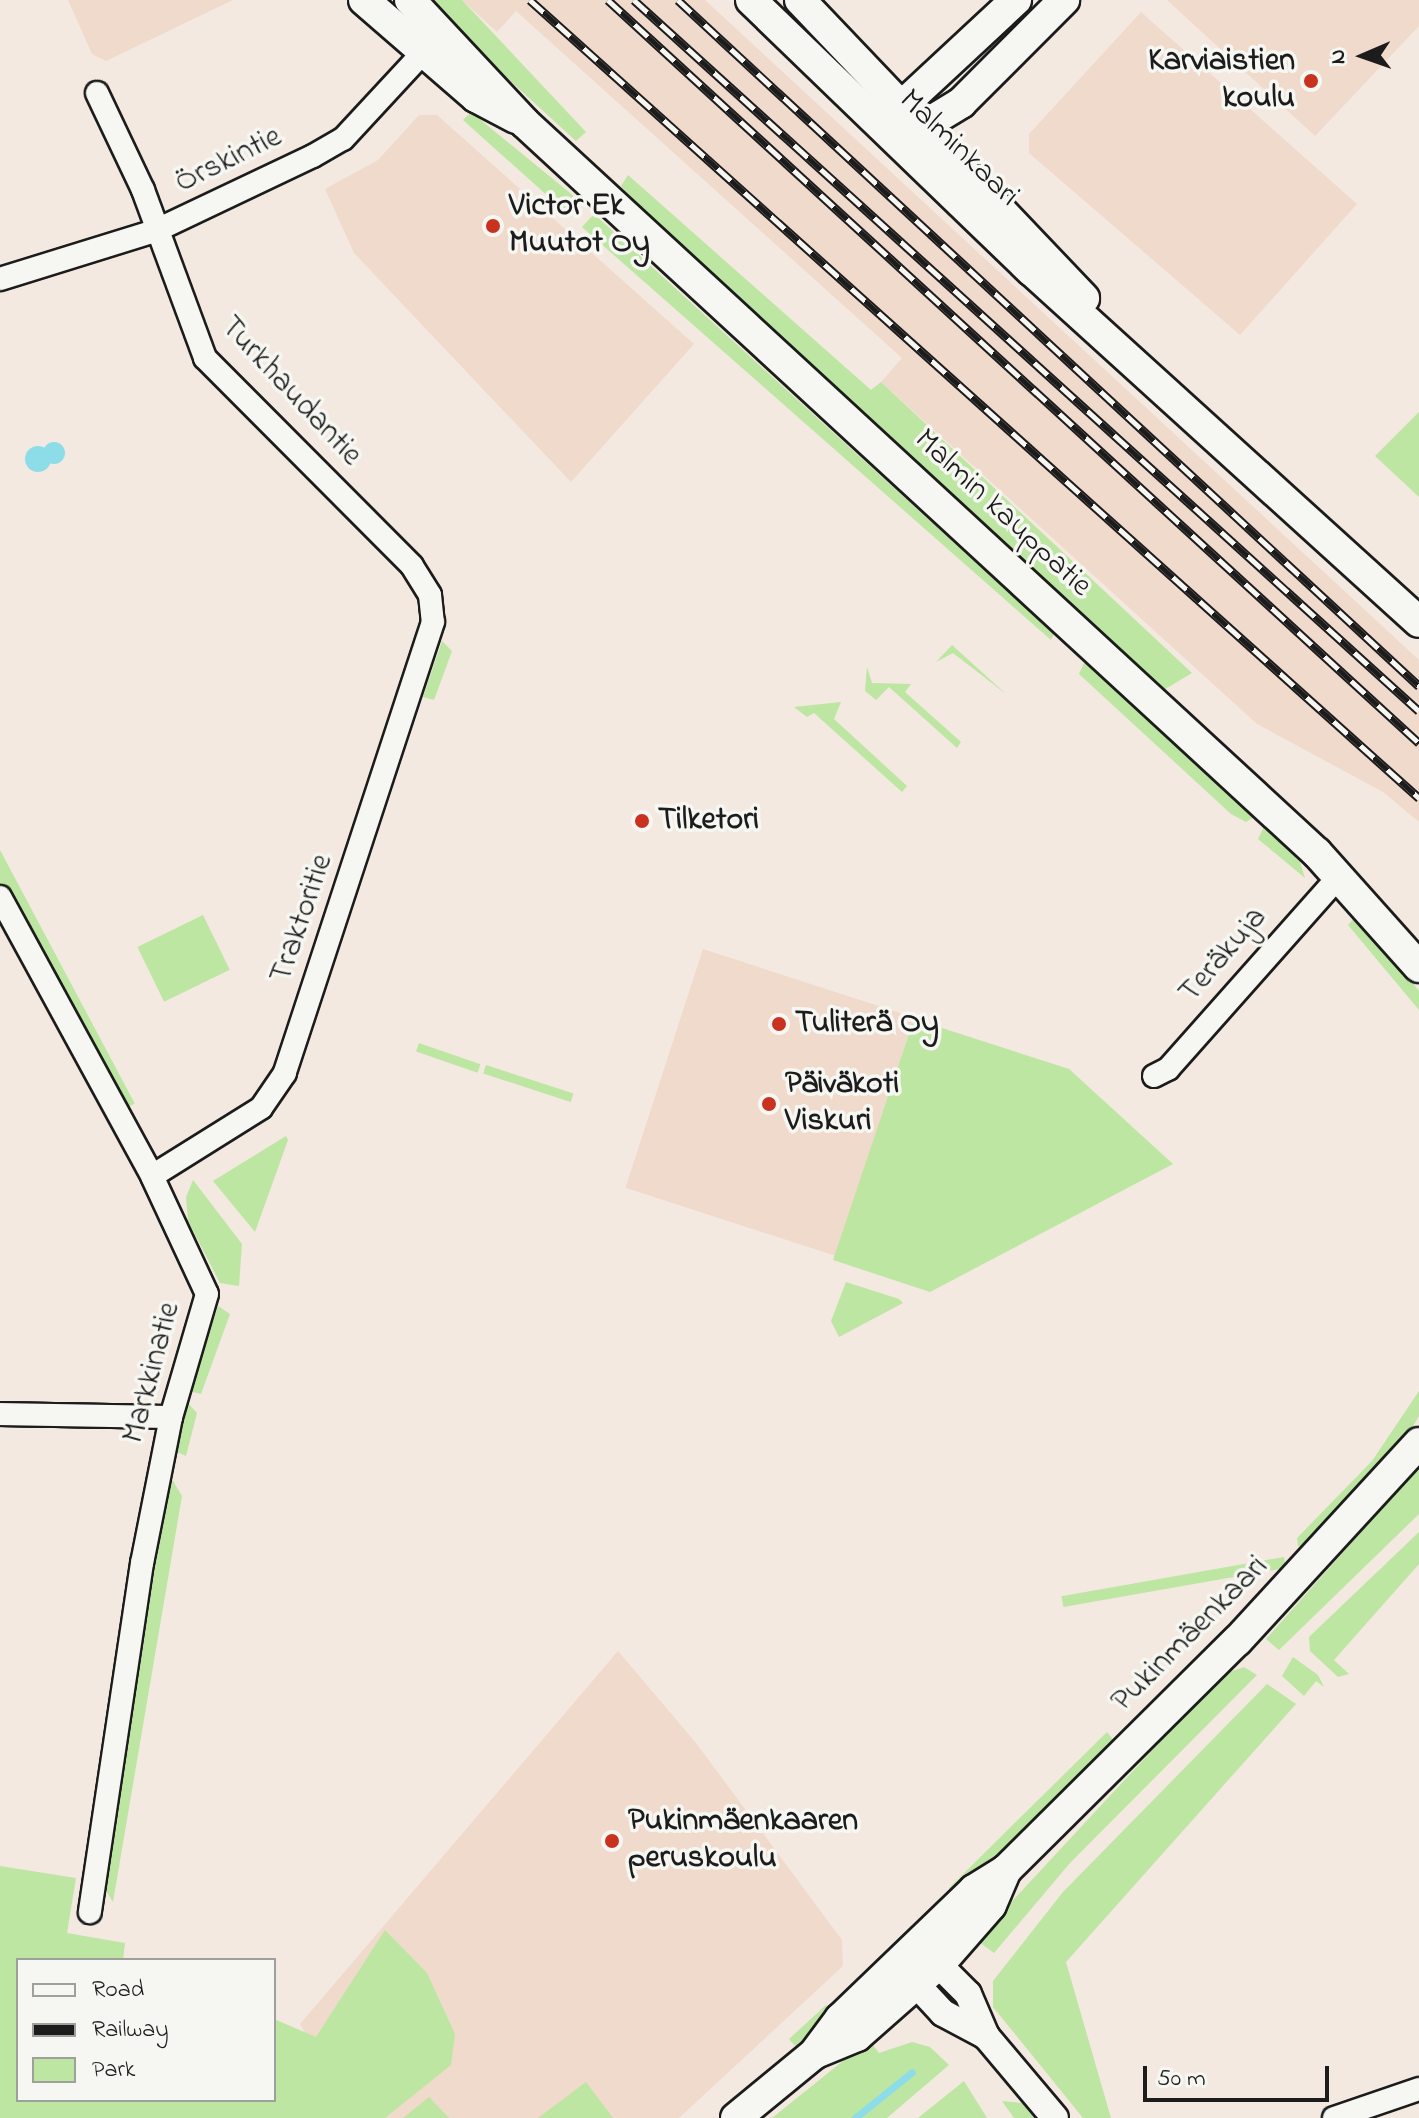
<!DOCTYPE html>
<meta charset="utf-8">
<style>
body{margin:0}
#map{position:relative;width:1419px;height:2118px;overflow:hidden;background:#f3e9e0;font-family:"Indie Flower",sans-serif}
div>[style]{position:absolute}
.built>*{inset:0;background:#f0dacb;transform-origin:0 0}
.green>*{inset:0;background:#bde6a2;transform-origin:0 0}
.water>*{inset:0;background:#8ddde9}
.round{border-radius:50%}
.stream>*{height:7px;margin:-3.5px;padding:0 3.5px;transform-origin:3.5px;border-radius:3.5px;background:#8ddde9}
.roads{filter:drop-shadow(2px 0 #1c1c1c) drop-shadow(-2px 0 #1c1c1c) drop-shadow(0 2px #1c1c1c) drop-shadow(0 -2px #1c1c1c)}
.minor>*{height:22px;margin:-11px;padding:0 11px;transform-origin:11px;border-radius:11px;background:#f6f6f2}
.tertiary>*{height:26px;margin:-13px;padding:0 13px;transform-origin:13px;border-radius:13px;background:#f6f6f2}
.secondary>*{height:30px;margin:-15px;padding:0 15px;transform-origin:15px;border-radius:15px;background:#f6f6f2}
.rail>*{height:9px;margin-top:-4.5px;transform-origin:0;background:repeating-linear-gradient(90deg,#f6f6f2 0 18px,#1c1c1c 0 36px);box-sizing:border-box;border-block:2px solid #1c1c1c}
.dots>*{width:22px;height:22px;translate:-50% -50%;box-sizing:border-box;border:4px solid #f6f6f2;border-radius:50%}
span{translate:-50% -50%;white-space:nowrap;text-align:center;line-height:1.15;-webkit-text-stroke:7px #f6f6f2;paint-order:stroke}
.poi-label{font-size:32px;color:#1c1c1c;font-weight:700}
.right{translate:-100% -50%;text-align:right}
.left{translate:0 -50%;text-align:left}
.street-label{font-size:32px;color:#1c1c1c}
.legend{position:absolute;left:16px;top:1958px;width:260px;height:144px;box-sizing:border-box;background:#f6f6f2;border:2px solid #9f9f9c;margin:0;padding:10px 14px;list-style:none;font-size:24px;color:#1c1c1c}
.legend li{display:flex;align-items:center;gap:16px;height:40px}
.legend b{width:40px;border:2px solid #9f9f9c}
.north{position:absolute;left:1323px;top:16px;width:80px;height:80px;-webkit-text-stroke:6px #f6f6f2;paint-order:stroke;rotate:268deg;font-size:22px;font-weight:700;line-height:32px;text-align:center;color:#1c1c1c}
.north::after{content:'';display:block;margin:auto;width:28px;height:36px;background:#1c1c1c;clip-path:polygon(50% 0,100% 100%,50% 72%,0 100%)}
.scale{position:absolute;left:1143px;top:2066px;width:186px;height:36px;box-sizing:border-box;border:4px solid #1c1c1c;border-top:0;padding-left:10px;font-size:24px;line-height:28px;white-space:nowrap;color:#1c1c1c;-webkit-text-stroke:6px #f6f6f2;paint-order:stroke}
</style>
<div id="map">
<div class="built">
<i style="clip-path:polygon(68px 0,233px 0,106px 61px,92px 54px)"></i>
<i style="clip-path:polygon(462px 0,705px 0,1419px 660px,1419px 822px,1383px 792px,1257px 724px,881px 382px,902px 358px,516px 11px,497px 32px)"></i>
<i style="clip-path:polygon(1167px 0,1419px 0,1419px 26px,1315px 136px)"></i>
<i style="clip-path:polygon(1141px 12px,1357px 204px,1240px 335px,1029px 153px,1029px 134px)"></i>
<i style="clip-path:polygon(419px 115px,437px 115px,694px 344px,571px 482px,354px 253px,325px 189px,378px 160px)"></i>
<i style="left:703px;top:949px;width:222px;height:251px;rotate:18deg"></i>
<i style="clip-path:polygon(618px 1651px,696px 1743px,842px 1940px,843px 1966px,679px 2118px,355px 2118px,300px 2024px)"></i>
</div>
<div class="green">
<i style="clip-path:polygon(422px 0,462px 0,586px 132px,576px 141px)"></i>
<i style="clip-path:polygon(471px 112px,581px 202px,570px 216px,463px 120px)"></i>
<i style="clip-path:polygon(628px 175px,871px 390px,881px 382px,1192px 673px,1162px 691px,659px 227px,621px 186px)"></i>
<i style="clip-path:polygon(594px 214px,1054px 634px,1051px 640px,582px 227px)"></i>
<i style="clip-path:polygon(1419px 412px,1419px 497px,1375px 456px)"></i>
<i style="clip-path:polygon(442px 641px,452px 651px,434px 700px,423px 697px)"></i>
<i style="clip-path:polygon(952px 645px,1006px 694px,953px 653px,936px 662px)"></i>
<i style="clip-path:polygon(1085px 661px,1254px 817px,1246px 822px,1231px 814px,1079px 674px)"></i>
<i style="clip-path:polygon(867px 667px,872px 683px,911px 684px,905px 692px,961px 742px,957px 748px,889px 687px,876px 700px,865px 691px)"></i>
<i style="clip-path:polygon(841px 702px,834px 719px,907px 786px,902px 792px,814px 713px,807px 717px,794px 707px)"></i>
<i style="clip-path:polygon(1264px 827px,1300px 862px,1305px 878px,1258px 839px)"></i>
<i style="left:0;top:850px;width:287px;height:20px;rotate:62deg"></i>
<i style="clip-path:polygon(1358px 914px,1419px 991px,1419px 1010px,1348px 925px)"></i>
<i style="left:203px;top:915px;width:61px;height:73px;rotate:64deg"></i>
<i style="clip-path:polygon(914px 1019px,1069px 1069px,1173px 1164px,930px 1292px,833px 1260px)"></i>
<i style="left:419px;top:1043px;width:65px;height:9px;rotate:19deg"></i>
<i style="left:486px;top:1065px;width:92px;height:9px;rotate:18deg"></i>
<i style="clip-path:polygon(286px 1136px,288px 1140px,255px 1232px,213px 1181px)"></i>
<i style="clip-path:polygon(193px 1180px,242px 1244px,239px 1286px,220px 1283px,188px 1221px,186px 1197px)"></i>
<i style="clip-path:polygon(846px 1282px,899px 1299px,903px 1303px,839px 1337px,831px 1321px)"></i>
<i style="clip-path:polygon(218px 1306px,230px 1314px,201px 1394px,189px 1391px)"></i>
<i style="clip-path:polygon(1419px 1391px,1419px 1416px,1406px 1438px,1306px 1547px,1298px 1546px,1297px 1538px,1372px 1461px)"></i>
<i style="clip-path:polygon(186px 1401px,197px 1413px,186px 1456px,175px 1451px)"></i>
<i style="clip-path:polygon(1419px 1467px,1419px 1514px,1279px 1650px,1266px 1639px)"></i>
<i style="clip-path:polygon(170px 1476px,182px 1496px,113px 1902px,103px 1886px)"></i>
<i style="clip-path:polygon(1419px 1532px,1419px 1564px,1334px 1660px,1349px 1674px,1338px 1677px,1310px 1651px,1309px 1637px)"></i>
<i style="left:1284px;top:1557px;width:11px;height:226px;rotate:80deg"></i>
<i style="clip-path:polygon(1293px 1657px,1318px 1675px,1324px 1687px,1316px 1681px,1304px 1696px,1282px 1676px)"></i>
<i style="clip-path:polygon(1244px 1667px,1257px 1675px,1070px 1863px,994px 1953px,976px 1940px,1223px 1674px)"></i>
<i style="clip-path:polygon(1267px 1684px,1296px 1704px,1066px 1962px,1111px 2118px,1083px 2118px,993px 2007px,993px 1981px,1063px 1892px)"></i>
<i style="clip-path:polygon(1107px 1732px,1115px 1742px,953px 1896px,949px 1888px)"></i>
<i style="clip-path:polygon(0 1866px,76px 1878px,67px 1933px,125px 1943px,123px 1960px,18px 1960px,18px 2100px,274px 2100px,274px 2019px,316px 2037px,385px 1930px,427px 1973px,455px 2034px,451px 2065px,385px 2118px,0 2118px)"></i>
<i style="clip-path:polygon(826px 2005px,840px 2011px,795px 2046px,789px 2039px)"></i>
<i style="clip-path:polygon(869px 2040px,879px 2053px,912px 2042px,930px 2047px,949px 2065px,887px 2118px,772px 2118px)"></i>
<i style="clip-path:polygon(964px 2081px,987px 2118px,918px 2118px)"></i>
<i style="clip-path:polygon(586px 2082px,613px 2118px,538px 2118px)"></i>
<i style="clip-path:polygon(429px 2097px,449px 2118px,403px 2118px)"></i>
<i style="clip-path:polygon(1002px 2101px,1022px 2103px,1034px 2118px,1014px 2118px)"></i>
</div>
<div class="water">
<i class="round" style="left:43px;top:442px;width:22px;height:22px"></i>
<i class="round" style="left:25px;top:446px;width:26px;height:26px"></i>
</div>
<div class="stream">
<i style="left:855px;top:2118px;width:73px;rotate:-38.9deg"></i>
</div>
<div class="roads">
<div class="minor">
<i style="left:97px;top:93px;width:107px;rotate:64.6deg"></i>
<i style="left:143px;top:190px;width:179px;rotate:69.7deg"></i>
<i style="left:205px;top:358px;width:293px;rotate:45.1deg"></i>
<i style="left:412px;top:566px;width:34px;rotate:58deg"></i>
<i style="left:430px;top:595px;width:27px;rotate:84deg"></i>
<i style="left:433px;top:622px;width:475px;rotate:108.2deg"></i>
<i style="left:285px;top:1073px;width:42px;rotate:124.4deg"></i>
<i style="left:261px;top:1108px;width:128px;rotate:148deg"></i>
<i style="left:0;top:279px;width:162px;rotate:-17.2deg"></i>
<i style="left:155px;top:231px;width:175px;rotate:-25.4deg"></i>
<i style="left:313px;top:156px;width:34px;rotate:-30deg"></i>
<i style="left:343px;top:139px;width:131px;rotate:-47.2deg"></i>
<i style="left:0;top:897px;width:318px;rotate:61.4deg"></i>
<i style="left:152px;top:1176px;width:130px;rotate:65deg"></i>
<i style="left:207px;top:1294px;width:128px;rotate:106.3deg"></i>
<i style="left:171px;top:1417px;width:149px;rotate:101.2deg"></i>
<i style="left:142px;top:1563px;width:353px;rotate:98.5deg"></i>
<i style="left:1154px;top:1076px;width:16px;rotate:-27deg"></i>
<i style="left:1168px;top:1069px;width:259px;rotate:-48.4deg"></i>
<i style="left:0;top:1414px;width:171px;rotate:1deg"></i>
<i style="left:1334px;top:2118px;width:90px;rotate:-18.8deg"></i>
</div>
<div class="tertiary">
<i style="left:924px;top:1950px;width:62px;rotate:45deg"></i>
<i style="left:968px;top:1994px;width:46px;rotate:66.8deg"></i>
<i style="left:986px;top:2036px;width:107px;rotate:49.9deg"></i>
<i style="left:918px;top:1965px;width:20px;rotate:93deg"></i>
<i style="left:917px;top:1985px;width:38px;rotate:47deg"></i>
<i style="left:943px;top:2013px;width:49px;rotate:28.1deg"></i>
</div>
<div class="secondary">
<i style="left:364px;top:0;width:148px;rotate:40.9deg"></i>
<i style="left:476px;top:97px;width:45px;rotate:27.7deg"></i>
<i style="left:410px;top:0;width:168px;rotate:46.9deg"></i>
<i style="left:525px;top:123px;width:1077px;rotate:42.67deg"></i>
<i style="left:1317px;top:853px;width:153px;rotate:48.2deg"></i>
<i style="left:751px;top:0;width:390px;rotate:44deg"></i>
<i style="left:1032px;top:271px;width:522px;rotate:42.21deg"></i>
<i style="left:800px;top:0;width:412px;rotate:46.4deg"></i>
<i style="left:900px;top:125px;width:21px;rotate:-79deg"></i>
<i style="left:904px;top:104px;width:153px;rotate:-42.9deg"></i>
<i style="left:910px;top:134px;width:60px;rotate:-31.3deg"></i>
<i style="left:961px;top:103px;width:146px;rotate:-45deg"></i>
<i style="left:816px;top:2053px;width:44px;rotate:-22.5deg"></i>
<i style="left:857px;top:2036px;width:113px;rotate:-41.4deg"></i>
<i style="left:942px;top:1961px;width:74px;rotate:-48.8deg"></i>
<i style="left:991px;top:1905px;width:38px;rotate:-67deg"></i>
<i style="left:736px;top:2118px;width:101px;rotate:-39.4deg"></i>
<i style="left:814px;top:2054px;width:44px;rotate:-53.4deg"></i>
<i style="left:840px;top:2019px;width:186px;rotate:-43.9deg"></i>
<i style="left:974px;top:1890px;width:38px;rotate:-32deg"></i>
<i style="left:1006px;top:1870px;width:325px;rotate:-44.8deg"></i>
<i style="left:1237px;top:1641px;width:269px;rotate:-47.4deg"></i>
</div>
</div>
<div class="rail">
<i style="left:530px;top:0;width:1195px;rotate:41.91deg"></i>
<i style="left:608px;top:0;width:1100px;rotate:42.49deg"></i>
<i style="left:634px;top:0;width:1059px;rotate:42.17deg"></i>
<i style="left:678px;top:0;width:1010px;rotate:42.79deg"></i>
</div>
<div class="dots">
<i style="left:1311px;top:81px;background:#c8321e"></i>
<i style="left:493px;top:226px;background:#c8321e"></i>
<i style="left:642px;top:821px;background:#c8321e"></i>
<i style="left:779px;top:1024px;background:#c8321e"></i>
<i style="left:769px;top:1104px;background:#c8321e"></i>
<i style="left:612px;top:1841px;background:#c8321e"></i>
</div>
<div class="poi-label">
<span class="right" style="left:1295px;top:81px">Karviaistien<br>koulu</span>
<span class="left" style="left:509px;top:226px">Victor Ek<br>Muutot Oy</span>
<span class="left" style="left:658px;top:821px">Tilketori</span>
<span class="left" style="left:795px;top:1024px">Tuliterä Oy</span>
<span class="left" style="left:785px;top:1104px">Päiväkoti<br>Viskuri</span>
<span class="left" style="left:628px;top:1841px">Pukinmäenkaaren<br>peruskoulu</span>
</div>
<div class="street-label">
<span style="left:958px;top:149px;rotate:44deg">Malminkaari</span>
<span style="left:229px;top:161px;rotate:-26deg">Örskintie</span>
<span style="left:290px;top:392px;rotate:47deg">Turkhaudantie</span>
<span style="left:1002px;top:514px;rotate:43deg">Malmin kauppatie</span>
<span style="left:303px;top:919px;rotate:-71deg">Traktoritie</span>
<span style="left:1224px;top:956px;rotate:-49deg">Teräkuja</span>
<span style="left:153px;top:1373px;rotate:-75deg">Markkinatie</span>
<span style="left:1191px;top:1635px;rotate:-45deg">Pukinmäenkaari</span>
</div>
<ul class="legend">
<li><b style="height:10px;background:#f6f6f2"></b>Road</li>
<li><b style="height:10px;background:#1c1c1c"></b>Railway</li>
<li><b style="height:22px;background:#bde6a2"></b>Park</li>
</ul>
<div class="north">N</div>
<div class="scale">50 m</div>
</div>
